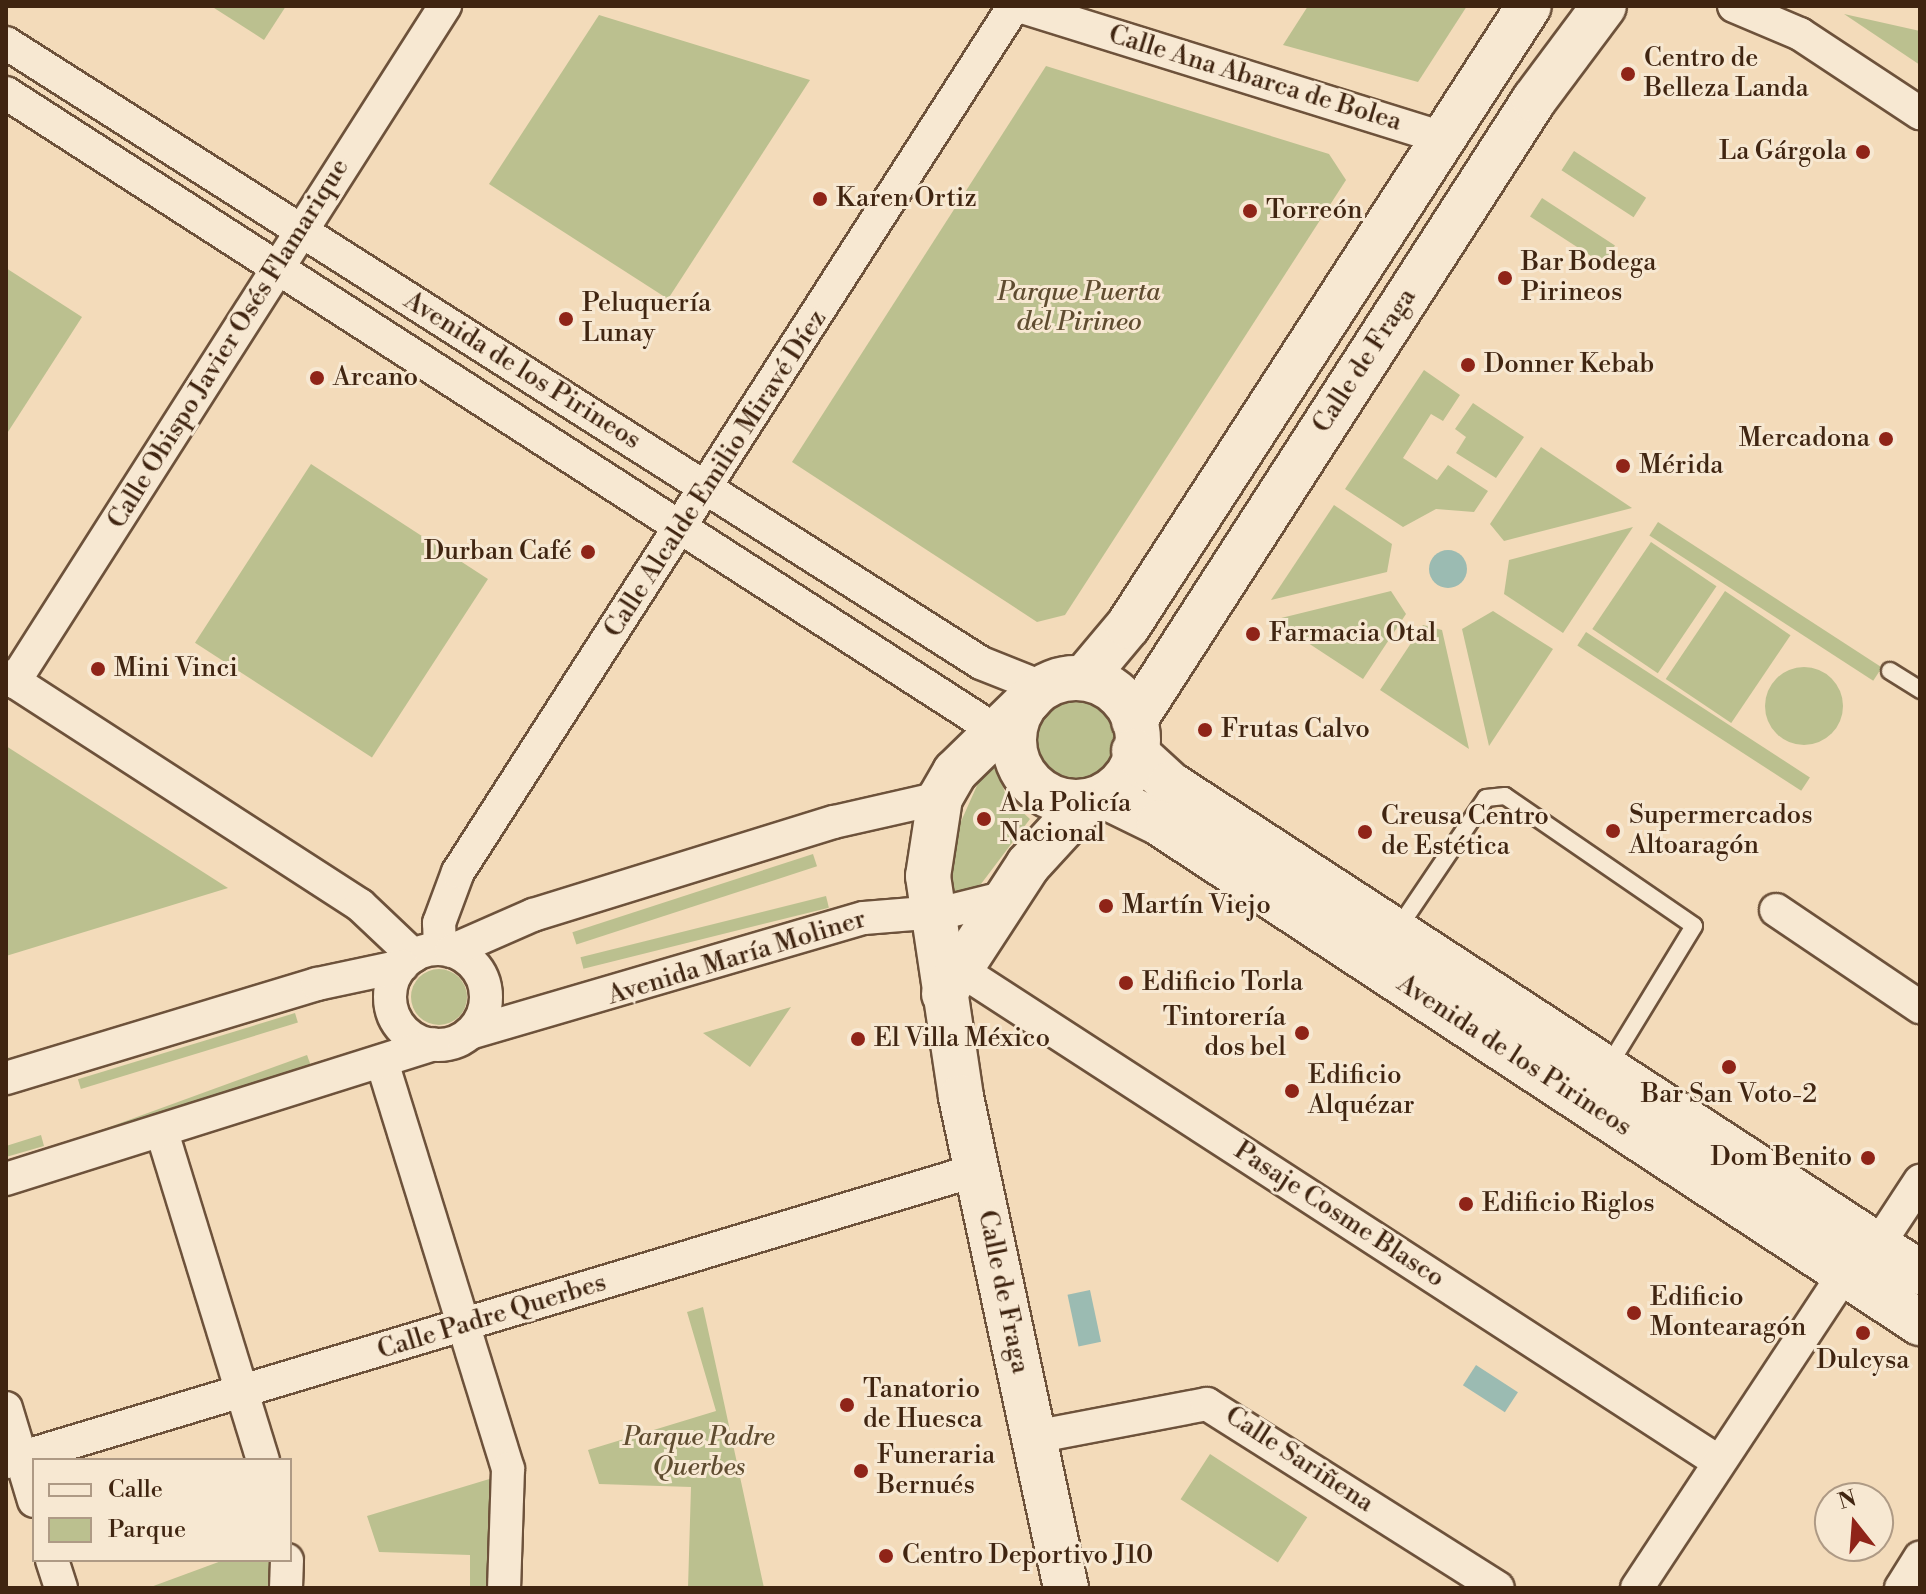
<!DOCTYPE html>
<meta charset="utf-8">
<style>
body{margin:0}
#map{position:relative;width:1926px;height:1594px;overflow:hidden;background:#f3dbba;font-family:"Libre Bodoni",serif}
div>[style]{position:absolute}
.green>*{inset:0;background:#bbc08f;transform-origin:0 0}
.round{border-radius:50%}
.water>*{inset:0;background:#9bbbb2;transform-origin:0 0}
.roads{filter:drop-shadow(2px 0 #6d523b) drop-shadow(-2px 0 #6d523b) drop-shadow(0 2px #6d523b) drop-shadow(0 -2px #6d523b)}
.lane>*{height:16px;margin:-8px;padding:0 8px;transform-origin:8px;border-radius:8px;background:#f7e8d2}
.street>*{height:32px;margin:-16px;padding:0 16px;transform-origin:16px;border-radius:16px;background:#f7e8d2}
.street>.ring{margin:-16px;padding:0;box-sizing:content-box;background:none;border:32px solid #f7e8d2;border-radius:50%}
.secondary>*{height:44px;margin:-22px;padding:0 22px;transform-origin:22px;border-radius:22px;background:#f7e8d2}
.secondary>.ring{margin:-22px;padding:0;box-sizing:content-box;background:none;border:44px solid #f7e8d2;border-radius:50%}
.dots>*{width:22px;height:22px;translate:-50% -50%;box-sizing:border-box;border:4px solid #f7e8d2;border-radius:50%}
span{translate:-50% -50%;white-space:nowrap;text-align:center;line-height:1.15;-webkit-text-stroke:6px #f7e8d2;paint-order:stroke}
.poi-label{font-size:26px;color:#402511}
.left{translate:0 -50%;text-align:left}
.right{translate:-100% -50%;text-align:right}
.street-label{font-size:26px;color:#402511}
.park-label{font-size:26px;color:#5f4c30;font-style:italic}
.frame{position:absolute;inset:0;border:8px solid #402511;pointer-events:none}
.legend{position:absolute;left:32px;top:1458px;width:260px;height:104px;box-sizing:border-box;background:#f7e8d2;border:2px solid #ae9a85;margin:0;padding:10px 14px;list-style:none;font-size:24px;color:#402511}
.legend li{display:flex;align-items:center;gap:16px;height:40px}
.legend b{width:40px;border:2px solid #ae9a85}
.north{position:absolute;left:1814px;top:1482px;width:80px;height:80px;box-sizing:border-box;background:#f7e8d2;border:2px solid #ae9a85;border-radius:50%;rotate:343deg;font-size:22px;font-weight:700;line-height:32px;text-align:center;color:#402511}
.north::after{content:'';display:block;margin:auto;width:28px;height:36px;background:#8f2418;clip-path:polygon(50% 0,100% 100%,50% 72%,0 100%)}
</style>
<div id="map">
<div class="green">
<i style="clip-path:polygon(211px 6px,286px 6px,264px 40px)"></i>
<i style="clip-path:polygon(1308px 6px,1467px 6px,1418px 82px,1283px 45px)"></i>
<i style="clip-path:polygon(1844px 14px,1920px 31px,1920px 65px)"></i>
<i style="clip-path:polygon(599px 15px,810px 80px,668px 299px,489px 184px)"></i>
<i style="clip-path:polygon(1046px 66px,1329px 154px,1346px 180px,1065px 615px,1037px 622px,792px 462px)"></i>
<i style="left:1574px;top:151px;width:86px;height:23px;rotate:33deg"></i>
<i style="left:1542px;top:198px;width:87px;height:22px;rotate:33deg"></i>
<i style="clip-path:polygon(6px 268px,82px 317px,6px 435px)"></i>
<i style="clip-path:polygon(1424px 370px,1460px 395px,1443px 421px,1431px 414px,1403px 458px,1437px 480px,1448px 465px,1488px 491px,1474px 512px,1436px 509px,1403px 527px,1345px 489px)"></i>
<i style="clip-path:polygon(1473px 403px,1524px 437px,1496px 478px,1456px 453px,1466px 437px,1455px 429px)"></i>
<i style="clip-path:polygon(1541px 447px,1632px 508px,1504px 541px,1490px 524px)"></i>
<i style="left:311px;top:464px;width:211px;height:213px;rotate:33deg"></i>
<i style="clip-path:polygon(1334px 505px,1392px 544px,1387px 572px,1271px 600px)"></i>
<i style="left:1658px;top:522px;width:267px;height:16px;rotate:33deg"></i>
<i style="clip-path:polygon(1633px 527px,1563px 633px,1504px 594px,1509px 560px)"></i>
<i style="left:1651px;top:542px;width:79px;height:105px;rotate:34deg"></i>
<i style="clip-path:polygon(1391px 591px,1406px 614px,1363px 679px,1273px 620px)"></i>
<i style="left:1725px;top:591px;width:79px;height:106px;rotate:34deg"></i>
<i style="clip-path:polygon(1493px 611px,1553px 649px,1489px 746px,1462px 629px)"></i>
<i style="clip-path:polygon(1423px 625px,1442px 630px,1469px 749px,1380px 690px)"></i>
<i style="left:1586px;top:632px;width:267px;height:16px;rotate:33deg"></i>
<i class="round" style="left:1765px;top:667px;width:78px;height:78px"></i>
<i class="round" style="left:1035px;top:699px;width:86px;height:86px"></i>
<i style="clip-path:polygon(6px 746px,228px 888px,6px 956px)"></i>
<i style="clip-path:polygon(991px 754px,1007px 798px,1030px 819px,981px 884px,951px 901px,955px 835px)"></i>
<i style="left:813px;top:854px;width:13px;height:253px;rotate:72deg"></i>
<i style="left:826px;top:896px;width:12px;height:253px;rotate:76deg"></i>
<i class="round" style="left:411px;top:969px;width:56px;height:56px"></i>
<i style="clip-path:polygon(791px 1007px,750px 1067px,703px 1033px)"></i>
<i style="left:295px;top:1013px;width:10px;height:227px;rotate:73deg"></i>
<i style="left:307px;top:1055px;width:12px;height:227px;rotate:70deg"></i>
<i style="clip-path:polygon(41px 1135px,44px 1146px,6px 1157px,6px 1146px)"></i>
<i style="clip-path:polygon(703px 1307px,718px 1375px,764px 1588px,688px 1588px,691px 1487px,599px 1484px,588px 1450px,716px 1411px,687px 1312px)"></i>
<i style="left:1210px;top:1454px;width:116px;height:54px;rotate:33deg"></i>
<i style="clip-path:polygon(496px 1477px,492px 1588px,470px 1588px,470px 1555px,379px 1552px,367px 1516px)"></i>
<i style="clip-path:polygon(224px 1560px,276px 1560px,275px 1588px,148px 1588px)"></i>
</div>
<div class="water">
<i class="round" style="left:1429px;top:550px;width:38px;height:38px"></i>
<i style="left:1090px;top:1290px;width:53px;height:23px;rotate:78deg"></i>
<i style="left:1476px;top:1365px;width:50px;height:24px;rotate:33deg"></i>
</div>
<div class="roads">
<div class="lane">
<i style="left:1890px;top:671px;width:36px;rotate:32deg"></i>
<i style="left:1397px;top:930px;width:159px;rotate:-56deg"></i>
<i style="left:1486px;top:798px;width:19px;rotate:-6deg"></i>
<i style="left:1505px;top:796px;width:229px;rotate:34.5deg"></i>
<i style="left:1694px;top:926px;width:165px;rotate:121.4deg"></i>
</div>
<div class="street">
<i style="left:1019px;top:6px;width:445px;rotate:17.3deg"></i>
<i style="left:1734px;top:6px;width:72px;rotate:23deg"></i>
<i style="left:1800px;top:34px;width:144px;rotate:33.4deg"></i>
<i style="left:6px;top:43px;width:1155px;rotate:32.45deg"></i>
<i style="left:981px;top:663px;width:68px;rotate:21.6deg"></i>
<i style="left:6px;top:93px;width:1200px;rotate:32.79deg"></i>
<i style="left:6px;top:676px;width:422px;rotate:32.9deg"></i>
<i style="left:360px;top:905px;width:74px;rotate:43.4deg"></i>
<i style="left:14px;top:682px;width:802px;rotate:-57.48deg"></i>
<i style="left:1776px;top:910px;width:174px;rotate:34deg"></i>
<i style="left:440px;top:949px;width:26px;rotate:-92deg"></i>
<i style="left:439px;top:923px;width:54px;rotate:-69.6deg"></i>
<i style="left:458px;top:872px;width:1029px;rotate:-57.3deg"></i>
<i class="ring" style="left:390px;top:949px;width:64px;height:64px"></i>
<i style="left:451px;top:951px;width:90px;rotate:-23.7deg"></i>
<i style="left:533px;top:915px;width:315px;rotate:-17.2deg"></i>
<i style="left:834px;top:822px;width:109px;rotate:-12.8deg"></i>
<i style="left:959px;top:969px;width:906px;rotate:32.97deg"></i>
<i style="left:470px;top:1033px;width:410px;rotate:-16.3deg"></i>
<i style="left:864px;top:918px;width:86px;rotate:-4.7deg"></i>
<i style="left:950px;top:911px;width:58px;rotate:-14deg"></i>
<i style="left:383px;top:1065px;width:423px;rotate:72.8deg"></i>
<i style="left:508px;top:1469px;width:119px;rotate:91.9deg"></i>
<i style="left:6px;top:1078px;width:325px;rotate:-16.8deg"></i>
<i style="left:317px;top:984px;width:87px;rotate:-12deg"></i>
<i style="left:162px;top:1132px;width:343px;rotate:72.9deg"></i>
<i style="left:6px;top:1179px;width:448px;rotate:-17.5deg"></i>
<i style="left:6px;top:1408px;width:97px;rotate:73.2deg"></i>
<i style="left:1034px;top:1437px;width:176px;rotate:-10.8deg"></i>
<i style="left:1207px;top:1404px;width:344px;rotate:32.3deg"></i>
<i style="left:6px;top:1462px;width:1014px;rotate:-16.74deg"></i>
<i style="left:52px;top:1560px;width:29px;rotate:72deg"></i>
<i style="left:286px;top:1588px;width:28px;rotate:-88deg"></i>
<i style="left:1637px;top:1588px;width:378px;rotate:-56.6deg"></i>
<i style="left:1845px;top:1272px;width:43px;rotate:-39.3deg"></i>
<i style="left:1878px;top:1245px;width:77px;rotate:-56.7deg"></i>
<i style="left:1901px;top:1588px;width:36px;rotate:-58deg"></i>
</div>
<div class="secondary">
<i style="left:1086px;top:676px;width:65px;rotate:-50deg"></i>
<i style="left:1128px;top:626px;width:738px;rotate:-57.11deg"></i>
<i class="ring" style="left:1014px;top:678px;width:80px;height:80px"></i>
<i style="left:1031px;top:698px;width:106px;rotate:135.8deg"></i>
<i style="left:955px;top:772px;width:30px;rotate:120deg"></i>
<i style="left:940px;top:798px;width:79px;rotate:98.7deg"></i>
<i style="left:928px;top:876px;width:223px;rotate:81.5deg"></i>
<i style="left:961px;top:1097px;width:502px;rotate:77.93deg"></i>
<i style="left:1134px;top:721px;width:739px;rotate:-57.21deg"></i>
<i style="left:1534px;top:100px;width:117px;rotate:-53.3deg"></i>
<i style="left:1134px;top:751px;width:49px;rotate:42.5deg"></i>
<i style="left:1170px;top:784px;width:895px;rotate:33.1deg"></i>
<i style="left:1104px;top:796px;width:61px;rotate:26.1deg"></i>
<i style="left:1159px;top:823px;width:911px;rotate:33.31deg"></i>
<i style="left:944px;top:994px;width:154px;rotate:-56.9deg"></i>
<i style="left:1028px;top:865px;width:83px;rotate:-47.4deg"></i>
</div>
</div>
<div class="dots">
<i style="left:1628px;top:74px;background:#8f2418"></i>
<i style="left:1863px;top:152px;background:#8f2418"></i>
<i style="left:820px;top:199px;background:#8f2418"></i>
<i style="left:1250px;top:211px;background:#8f2418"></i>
<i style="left:1505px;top:278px;background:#8f2418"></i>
<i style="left:566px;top:319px;background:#8f2418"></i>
<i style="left:1468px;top:365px;background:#8f2418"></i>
<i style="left:317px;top:378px;background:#8f2418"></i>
<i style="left:1886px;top:439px;background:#8f2418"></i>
<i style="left:1623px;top:466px;background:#8f2418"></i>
<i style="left:588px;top:552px;background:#8f2418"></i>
<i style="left:1253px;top:634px;background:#8f2418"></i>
<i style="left:98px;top:669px;background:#8f2418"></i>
<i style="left:1205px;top:730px;background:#8f2418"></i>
<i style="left:984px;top:819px;background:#8f2418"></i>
<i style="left:1613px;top:831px;background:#8f2418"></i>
<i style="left:1365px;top:832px;background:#8f2418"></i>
<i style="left:1106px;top:906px;background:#8f2418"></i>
<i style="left:1126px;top:983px;background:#8f2418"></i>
<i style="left:1302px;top:1033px;background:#8f2418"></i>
<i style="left:858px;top:1039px;background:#8f2418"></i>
<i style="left:1729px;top:1067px;background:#8f2418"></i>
<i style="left:1292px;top:1091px;background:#8f2418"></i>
<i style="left:1868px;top:1158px;background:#8f2418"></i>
<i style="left:1466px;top:1204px;background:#8f2418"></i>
<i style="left:1634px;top:1313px;background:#8f2418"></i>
<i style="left:1863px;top:1333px;background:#8f2418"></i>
<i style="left:847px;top:1405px;background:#8f2418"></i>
<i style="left:861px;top:1471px;background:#8f2418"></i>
<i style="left:886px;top:1556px;background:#8f2418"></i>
</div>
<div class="poi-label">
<span class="left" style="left:1644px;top:74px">Centro de<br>Belleza Landa</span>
<span class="right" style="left:1847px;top:152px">La Gárgola</span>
<span class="left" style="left:836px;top:199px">Karen Ortiz</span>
<span class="left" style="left:1266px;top:211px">Torreón</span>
<span class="left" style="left:1521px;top:278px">Bar Bodega<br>Pirineos</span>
<span class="left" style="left:582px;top:319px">Peluquería<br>Lunay</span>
<span class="left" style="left:1484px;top:365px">Donner Kebab</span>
<span class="left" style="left:333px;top:378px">Arcano</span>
<span class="right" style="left:1870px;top:439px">Mercadona</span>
<span class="left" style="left:1639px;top:466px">Mérida</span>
<span class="right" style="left:572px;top:552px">Durban Café</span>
<span class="left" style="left:1269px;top:634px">Farmacia Otal</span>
<span class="left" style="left:114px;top:669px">Mini Vinci</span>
<span class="left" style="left:1221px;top:730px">Frutas Calvo</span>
<span class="left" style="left:1000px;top:819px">A la Policía<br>Nacional</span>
<span class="left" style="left:1629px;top:831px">Supermercados<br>Altoaragón</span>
<span class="left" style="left:1381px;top:832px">Creusa Centro<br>de Estética</span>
<span class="left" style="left:1122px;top:906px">Martín Viejo</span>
<span class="left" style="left:1142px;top:983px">Edificio Torla</span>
<span class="right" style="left:1286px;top:1033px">Tintorería<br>dos bel</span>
<span class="left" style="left:874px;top:1039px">El Villa México</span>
<span class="left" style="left:1308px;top:1091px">Edificio<br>Alquézar</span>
<span style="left:1729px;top:1095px">Bar San Voto-2</span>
<span class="right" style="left:1852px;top:1158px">Dom Benito</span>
<span class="left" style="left:1482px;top:1204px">Edificio Riglos</span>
<span class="left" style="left:1650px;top:1313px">Edificio<br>Montearagón</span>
<span style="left:1863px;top:1361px">Dulcysa</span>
<span class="left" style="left:863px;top:1405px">Tanatorio<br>de Huesca</span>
<span class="left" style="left:877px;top:1471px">Funeraria<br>Bernués</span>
<span class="left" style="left:902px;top:1556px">Centro Deportivo J10</span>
</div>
<div class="street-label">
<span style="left:1255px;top:79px;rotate:17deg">Calle Ana Abarca de Bolea</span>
<span style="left:229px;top:344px;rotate:-58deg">Calle Obispo Javier Osés Flamarique</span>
<span style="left:1365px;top:361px;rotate:-57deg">Calle de Fraga</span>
<span style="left:522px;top:371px;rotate:32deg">Avenida de los Pirineos</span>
<span style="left:716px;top:474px;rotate:-57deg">Calle Alcalde Emilio Miravé Díez</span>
<span style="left:737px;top:958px;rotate:-17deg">Avenida María Moliner</span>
<span style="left:1514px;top:1056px;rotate:33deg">Avenida de los Pirineos</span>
<span style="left:1339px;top:1215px;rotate:33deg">Pasaje Cosme Blasco</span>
<span style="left:1003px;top:1292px;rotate:78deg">Calle de Fraga</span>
<span style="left:492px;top:1317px;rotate:-17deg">Calle Padre Querbes</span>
<span style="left:1299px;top:1460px;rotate:33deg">Calle Sariñena</span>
</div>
<div class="park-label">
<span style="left:1079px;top:308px">Parque Puerta<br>del Pirineo</span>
<span style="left:699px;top:1453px">Parque Padre<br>Querbes</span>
</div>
<div class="frame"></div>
<ul class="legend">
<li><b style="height:10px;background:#f7e8d2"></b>Calle</li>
<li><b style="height:22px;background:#bbc08f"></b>Parque</li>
</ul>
<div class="north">N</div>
</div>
